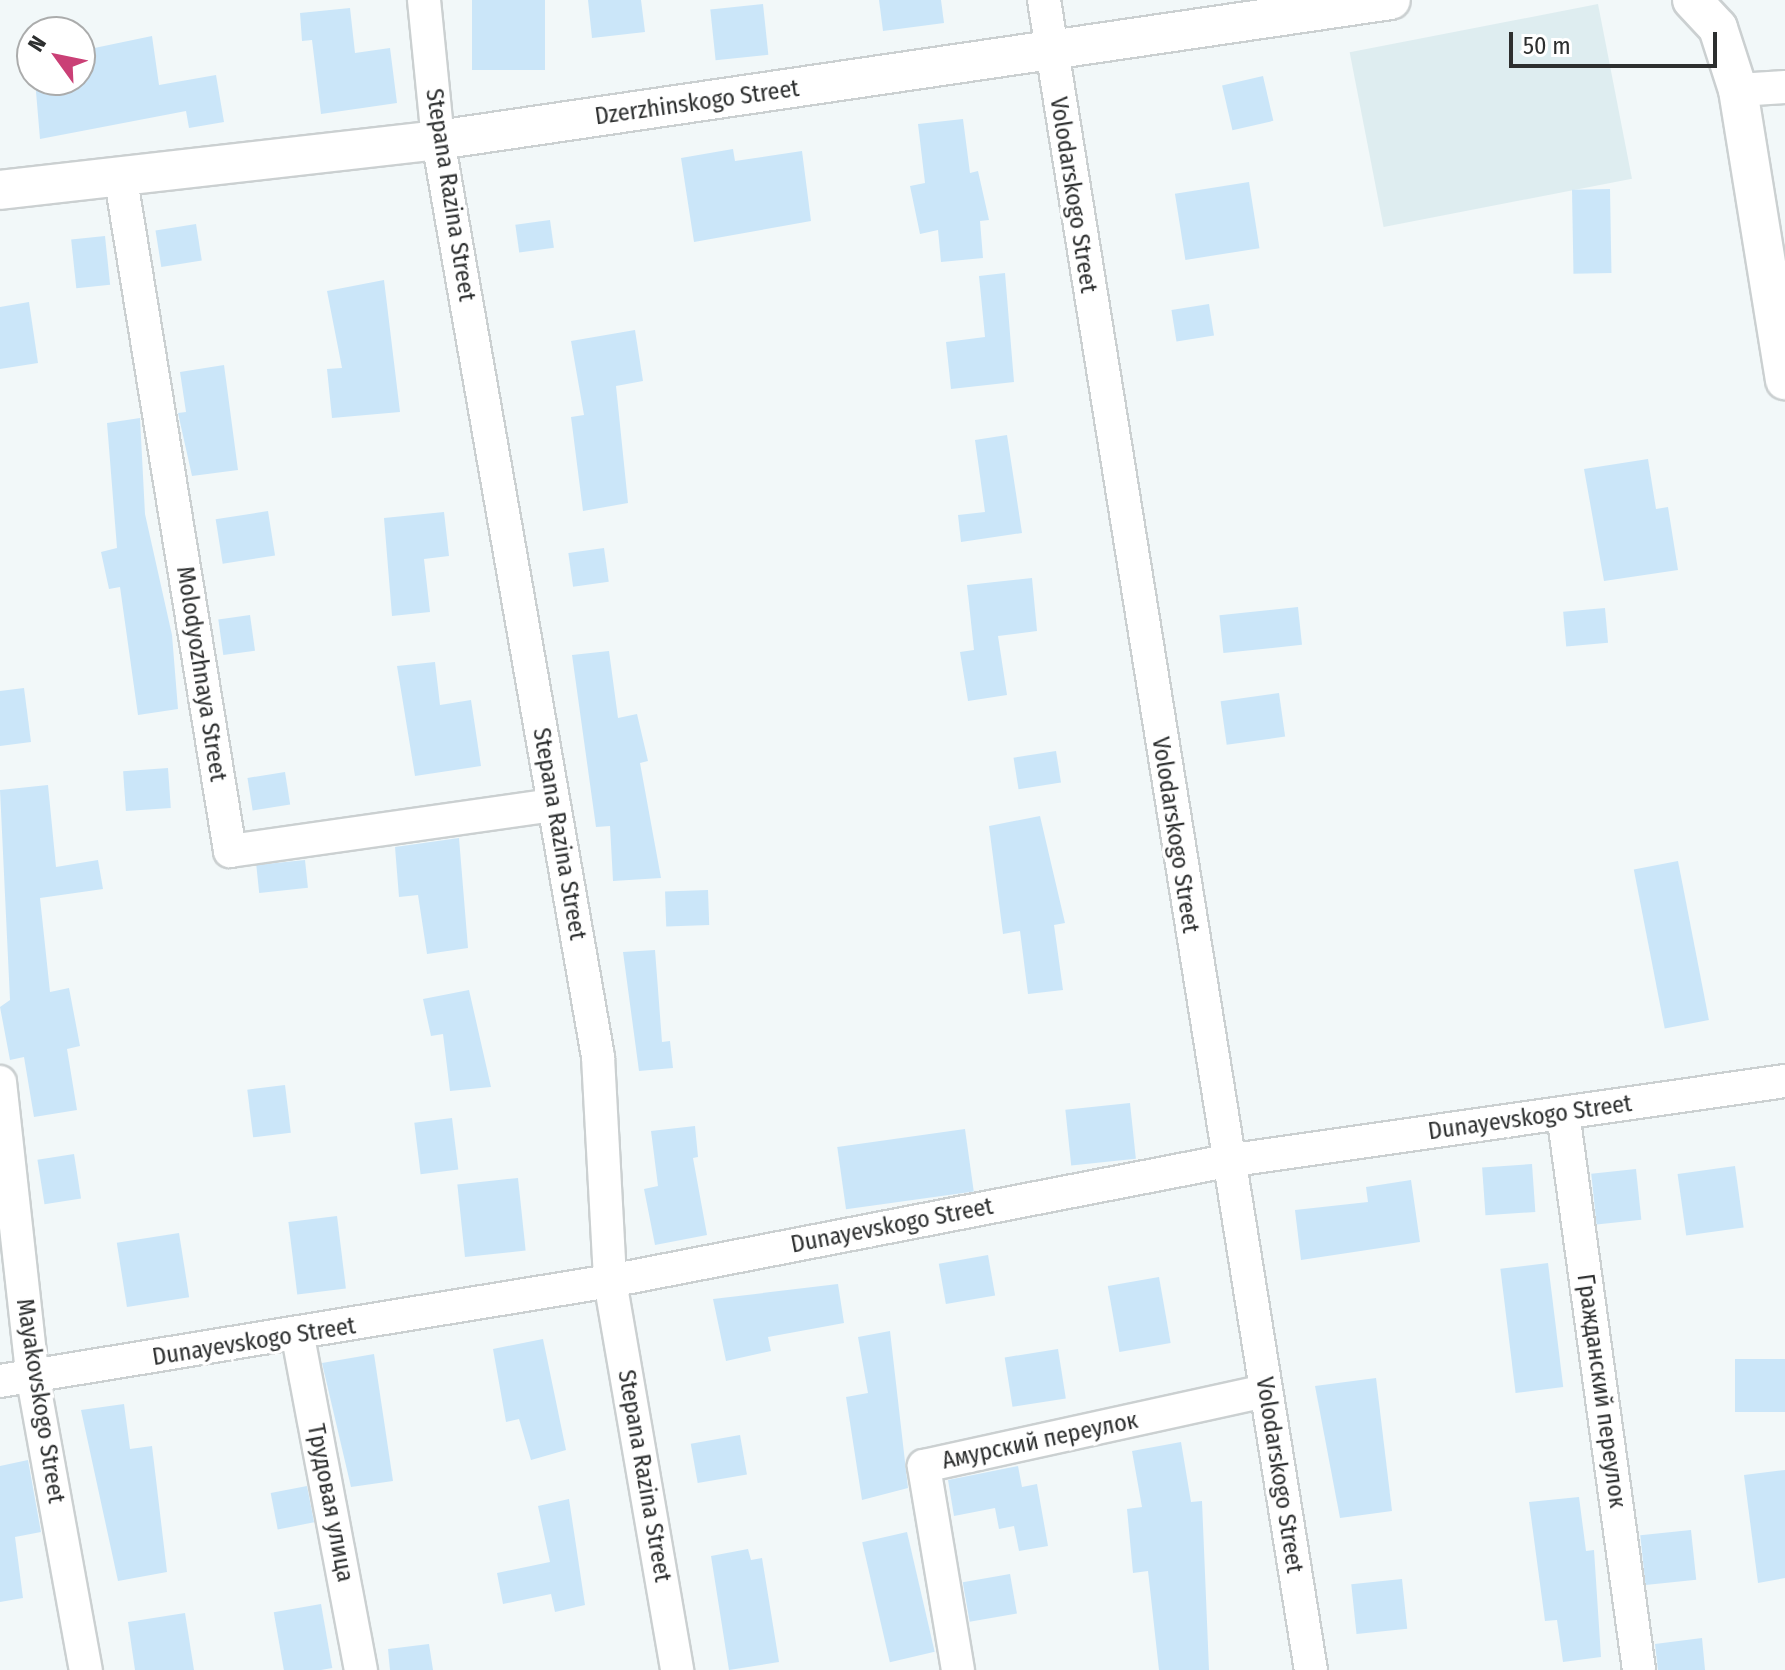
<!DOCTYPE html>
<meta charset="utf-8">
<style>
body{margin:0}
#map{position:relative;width:1785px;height:1670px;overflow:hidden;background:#f2f8f9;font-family:"Fira Sans Condensed",sans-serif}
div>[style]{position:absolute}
.built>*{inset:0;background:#deedf0;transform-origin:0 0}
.building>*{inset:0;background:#cbe6f9;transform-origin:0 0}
.roads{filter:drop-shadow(2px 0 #cbd0d1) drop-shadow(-2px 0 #cbd0d1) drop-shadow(0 2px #cbd0d1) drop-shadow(0 -2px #cbd0d1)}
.minor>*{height:32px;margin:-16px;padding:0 16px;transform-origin:16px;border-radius:16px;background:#fff}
.tertiary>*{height:38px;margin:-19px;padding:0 19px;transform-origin:19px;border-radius:19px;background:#fff}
span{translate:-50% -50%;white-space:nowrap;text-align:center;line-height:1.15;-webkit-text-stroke:7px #fff;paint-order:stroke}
.street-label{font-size:24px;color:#2d2f2f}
.north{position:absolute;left:16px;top:16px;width:80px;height:80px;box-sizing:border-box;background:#fff;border:2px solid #abacac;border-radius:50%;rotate:303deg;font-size:22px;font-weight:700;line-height:32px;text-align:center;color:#2d2f2f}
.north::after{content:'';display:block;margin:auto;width:28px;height:36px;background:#ca4076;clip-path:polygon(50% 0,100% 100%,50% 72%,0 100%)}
.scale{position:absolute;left:1509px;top:32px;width:208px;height:36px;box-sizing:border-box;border:4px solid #2d2f2f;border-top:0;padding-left:10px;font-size:24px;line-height:28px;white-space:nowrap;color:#2d2f2f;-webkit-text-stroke:6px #fff;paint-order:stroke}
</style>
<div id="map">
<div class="built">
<i style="left:1598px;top:4px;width:178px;height:253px;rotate:79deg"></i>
</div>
<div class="building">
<i style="left:472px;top:0;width:73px;height:70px"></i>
<i style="clip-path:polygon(588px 0,641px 0,645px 32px,592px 38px)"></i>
<i style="clip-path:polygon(879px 0,941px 0,944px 23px,883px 31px)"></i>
<i style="left:763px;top:4px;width:51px;height:53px;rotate:84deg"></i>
<i style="clip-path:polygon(350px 8px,355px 53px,390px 48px,397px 103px,321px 114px,312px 40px,302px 41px,300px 13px)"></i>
<i style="clip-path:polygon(152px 36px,159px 85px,216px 75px,224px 122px,189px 128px,186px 111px,40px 139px,35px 80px,80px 80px,80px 51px)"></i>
<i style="left:1263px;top:76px;width:46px;height:42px;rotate:77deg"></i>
<i style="clip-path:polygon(963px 119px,970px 173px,978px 171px,989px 220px,980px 221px,983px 258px,941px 262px,938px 230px,920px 234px,910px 186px,925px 183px,918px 124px)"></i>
<i style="clip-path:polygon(733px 149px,735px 161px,802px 151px,811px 221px,694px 242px,681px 158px)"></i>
<i style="left:1249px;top:182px;width:67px;height:75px;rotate:81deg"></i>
<i style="left:1610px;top:189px;width:84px;height:38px;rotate:89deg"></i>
<i style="left:550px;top:220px;width:28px;height:35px;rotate:82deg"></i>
<i style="left:196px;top:224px;width:37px;height:41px;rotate:81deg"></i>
<i style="left:105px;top:236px;width:49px;height:34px;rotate:84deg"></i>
<i style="clip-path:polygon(1005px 273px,1014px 382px,951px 389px,946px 342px,985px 337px,979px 276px)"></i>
<i style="clip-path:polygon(384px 280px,400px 412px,332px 418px,327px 369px,342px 368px,327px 291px)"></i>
<i style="clip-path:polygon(29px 302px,38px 363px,0 369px,0 307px)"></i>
<i style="left:1209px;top:304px;width:32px;height:38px;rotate:81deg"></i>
<i style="clip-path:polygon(635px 330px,643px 381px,616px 386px,628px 503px,583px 511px,571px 417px,584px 415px,571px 341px)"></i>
<i style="clip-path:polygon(224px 365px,238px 470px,192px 476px,178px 413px,186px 412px,180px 372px)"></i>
<i style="clip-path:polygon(140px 418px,145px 514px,172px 635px,178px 709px,138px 715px,120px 587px,109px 589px,101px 552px,117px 548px,107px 423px)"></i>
<i style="clip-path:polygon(1007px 435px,1022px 533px,961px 542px,958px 515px,985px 512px,975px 440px)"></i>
<i style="clip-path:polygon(1648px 459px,1656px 509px,1668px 507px,1678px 570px,1604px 581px,1584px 469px)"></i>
<i style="left:268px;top:511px;width:45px;height:53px;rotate:81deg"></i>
<i style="clip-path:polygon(444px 512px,449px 556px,424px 559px,430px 612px,392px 616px,384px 518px)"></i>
<i style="left:604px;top:548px;width:34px;height:36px;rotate:82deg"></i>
<i style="clip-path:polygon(1032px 578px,1037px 631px,998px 636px,1007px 695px,968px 701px,960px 652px,974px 650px,967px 585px)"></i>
<i style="left:1298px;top:607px;width:38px;height:79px;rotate:84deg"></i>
<i style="left:1605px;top:608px;width:35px;height:42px;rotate:85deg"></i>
<i style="left:250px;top:615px;width:36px;height:32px;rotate:82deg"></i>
<i style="clip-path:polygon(609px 651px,618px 718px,637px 714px,648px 761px,640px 763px,661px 878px,613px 881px,610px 826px,596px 827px,572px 655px)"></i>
<i style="clip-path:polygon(435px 662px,440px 705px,471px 700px,481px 766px,415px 776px,397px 666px)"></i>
<i style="clip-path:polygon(24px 688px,31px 742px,0 746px,0 691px)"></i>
<i style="left:1279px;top:693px;width:44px;height:59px;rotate:82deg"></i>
<i style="left:1056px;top:751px;width:32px;height:43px;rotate:81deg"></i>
<i style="left:168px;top:768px;width:40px;height:45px;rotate:86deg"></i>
<i style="left:285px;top:772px;width:33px;height:38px;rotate:81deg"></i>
<i style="clip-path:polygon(48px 785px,56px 867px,98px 860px,103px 889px,40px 898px,50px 992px,69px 988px,80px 1046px,67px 1049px,77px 1110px,34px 1117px,24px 1057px,10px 1060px,0 1007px,10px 1000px,0 790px)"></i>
<i style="clip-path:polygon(1040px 816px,1065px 923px,1054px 925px,1063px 990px,1028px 994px,1020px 931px,1003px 934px,989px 826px)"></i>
<i style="clip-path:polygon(459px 838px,468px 948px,427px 954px,418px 895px,399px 897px,395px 847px)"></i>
<i style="left:305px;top:860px;width:28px;height:49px;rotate:84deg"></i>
<i style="left:1678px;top:861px;width:162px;height:45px;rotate:79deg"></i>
<i style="left:708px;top:890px;width:35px;height:43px;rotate:88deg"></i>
<i style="clip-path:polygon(655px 950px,662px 1042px,670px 1041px,673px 1068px,639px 1071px,623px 952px)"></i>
<i style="clip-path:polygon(469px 990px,491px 1087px,450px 1091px,443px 1034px,431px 1036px,423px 999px)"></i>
<i style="left:285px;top:1085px;width:48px;height:38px;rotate:83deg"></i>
<i style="left:1130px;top:1103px;width:56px;height:65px;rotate:84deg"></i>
<i style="left:452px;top:1118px;width:52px;height:38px;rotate:83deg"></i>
<i style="clip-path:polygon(695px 1126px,698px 1157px,693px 1158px,707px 1235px,655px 1245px,644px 1189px,658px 1186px,651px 1131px)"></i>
<i style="left:965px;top:1129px;width:63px;height:129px;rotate:82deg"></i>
<i style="left:74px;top:1154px;width:45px;height:37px;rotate:81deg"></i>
<i style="left:1532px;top:1164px;width:48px;height:50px;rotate:86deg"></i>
<i style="left:1735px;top:1166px;width:62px;height:58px;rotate:82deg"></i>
<i style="left:1636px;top:1169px;width:51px;height:45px;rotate:84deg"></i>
<i style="left:518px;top:1178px;width:73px;height:61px;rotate:84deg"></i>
<i style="clip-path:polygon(1411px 1180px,1420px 1242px,1301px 1260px,1295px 1210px,1368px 1202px,1366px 1187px)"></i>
<i style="left:337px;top:1216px;width:73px;height:49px;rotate:83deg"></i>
<i style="left:179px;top:1233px;width:65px;height:63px;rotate:81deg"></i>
<i style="left:988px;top:1255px;width:41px;height:50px;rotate:80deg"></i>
<i style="left:1548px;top:1263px;width:125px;height:48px;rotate:83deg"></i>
<i style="left:1159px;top:1277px;width:67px;height:52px;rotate:80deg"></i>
<i style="clip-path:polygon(838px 1284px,844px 1323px,768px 1337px,771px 1351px,726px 1361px,713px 1299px)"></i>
<i style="clip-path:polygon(890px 1331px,908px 1488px,862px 1500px,846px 1397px,868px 1393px,858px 1337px)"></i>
<i style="clip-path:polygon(543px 1339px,566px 1450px,531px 1460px,519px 1419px,506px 1422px,493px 1349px)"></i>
<i style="left:1058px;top:1349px;width:50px;height:54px;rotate:81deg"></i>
<i style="clip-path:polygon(374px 1354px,393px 1481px,351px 1487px,322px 1363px)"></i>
<i style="left:1785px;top:1359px;width:53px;height:50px;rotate:90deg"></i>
<i style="clip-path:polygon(1376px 1378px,1392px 1511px,1340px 1518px,1315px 1386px)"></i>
<i style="clip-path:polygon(124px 1404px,130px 1449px,152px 1446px,167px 1572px,118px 1581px,81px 1410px)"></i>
<i style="left:740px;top:1435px;width:40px;height:50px;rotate:80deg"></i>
<i style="clip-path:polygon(1181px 1442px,1191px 1502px,1202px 1501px,1209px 1670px,1159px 1670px,1148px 1571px,1133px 1573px,1127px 1509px,1142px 1507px,1132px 1451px)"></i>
<i style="clip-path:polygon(28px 1460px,41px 1532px,15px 1537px,23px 1598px,0 1602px,0 1466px)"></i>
<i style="clip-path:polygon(1018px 1466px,1022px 1487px,1037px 1484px,1048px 1546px,1019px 1551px,1014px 1526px,999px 1529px,995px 1508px,954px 1516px,948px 1480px)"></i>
<i style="clip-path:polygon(1785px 1470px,1785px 1578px,1758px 1583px,1744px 1475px)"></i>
<i style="left:307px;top:1486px;width:37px;height:37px;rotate:79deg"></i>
<i style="clip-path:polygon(1579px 1497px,1586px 1551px,1594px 1550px,1601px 1657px,1563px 1662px,1557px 1620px,1545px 1621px,1529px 1502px)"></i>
<i style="clip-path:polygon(569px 1499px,585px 1605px,555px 1612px,551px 1594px,503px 1604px,497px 1573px,550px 1562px,538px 1506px)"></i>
<i style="left:1691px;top:1530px;width:50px;height:51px;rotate:84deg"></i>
<i style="left:907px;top:1532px;width:123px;height:46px;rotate:77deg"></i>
<i style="clip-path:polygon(748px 1549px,751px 1560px,762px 1558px,779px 1662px,729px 1670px,711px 1556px)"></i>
<i style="left:1010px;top:1574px;width:40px;height:48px;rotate:80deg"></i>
<i style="left:1402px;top:1579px;width:50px;height:51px;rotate:84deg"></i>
<i style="left:321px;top:1604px;width:65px;height:48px;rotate:80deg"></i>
<i style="clip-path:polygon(185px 1613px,194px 1670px,135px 1670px,128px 1622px)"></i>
<i style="clip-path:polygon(1702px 1638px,1705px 1670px,1658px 1670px,1655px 1644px)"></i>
<i style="clip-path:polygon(429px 1644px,433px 1670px,390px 1670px,388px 1649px)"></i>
</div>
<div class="roads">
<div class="minor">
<i style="left:424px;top:0;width:141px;rotate:84.3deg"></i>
<i style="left:438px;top:140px;width:931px;rotate:80.1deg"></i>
<i style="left:598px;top:1057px;width:224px;rotate:86.9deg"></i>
<i style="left:610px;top:1281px;width:395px;rotate:80.2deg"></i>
<i style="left:1044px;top:0;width:1691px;rotate:80.92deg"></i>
<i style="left:1738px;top:90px;width:47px;rotate:-3.7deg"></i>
<i style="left:120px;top:174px;width:686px;rotate:80.77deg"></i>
<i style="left:230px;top:851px;width:327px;rotate:-8.1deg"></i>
<i style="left:0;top:1082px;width:294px;rotate:83.7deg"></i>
<i style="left:32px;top:1374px;width:301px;rotate:79.7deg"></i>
<i style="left:1563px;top:1113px;width:562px;rotate:82.23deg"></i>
<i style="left:298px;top:1337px;width:339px;rotate:79.3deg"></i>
<i style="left:0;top:1381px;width:618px;rotate:-9.31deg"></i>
<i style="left:610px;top:1281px;width:629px;rotate:-11.01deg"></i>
<i style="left:1227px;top:1161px;width:564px;rotate:-8.16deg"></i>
<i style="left:958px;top:1670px;width:207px;rotate:-99.5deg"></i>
<i style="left:924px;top:1466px;width:349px;rotate:-12.4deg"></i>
</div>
<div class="tertiary">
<i style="left:1692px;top:0;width:38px;rotate:47deg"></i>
<i style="left:1718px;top:28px;width:65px;rotate:72.1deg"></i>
<i style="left:1738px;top:90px;width:294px;rotate:80.8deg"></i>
<i style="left:0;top:190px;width:441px;rotate:-6.5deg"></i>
<i style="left:438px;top:140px;width:963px;rotate:-8.36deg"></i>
</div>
</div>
<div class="street-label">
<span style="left:697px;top:103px;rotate:-8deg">Dzerzhinskogo Street</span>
<span style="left:450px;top:195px;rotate:81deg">Stepana Razina Street</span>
<span style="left:1073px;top:195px;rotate:81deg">Volodarskogo Street</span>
<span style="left:201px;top:674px;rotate:81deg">Molodyozhnaya Street</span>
<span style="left:559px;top:834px;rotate:80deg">Stepana Razina Street</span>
<span style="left:1175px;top:835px;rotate:81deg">Volodarskogo Street</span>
<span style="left:1530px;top:1118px;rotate:-8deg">Dunayevskogo Street</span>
<span style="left:892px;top:1226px;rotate:-11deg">Dunayevskogo Street</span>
<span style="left:254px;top:1342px;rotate:-9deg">Dunayevskogo Street</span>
<span style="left:1601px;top:1391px;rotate:82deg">Гражданский переулок</span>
<span style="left:40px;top:1401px;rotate:81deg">Mayakovskogo Street</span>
<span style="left:1040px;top:1441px;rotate:-12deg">Амурский переулок</span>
<span style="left:1279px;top:1475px;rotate:81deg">Volodarskogo Street</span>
<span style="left:644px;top:1476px;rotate:80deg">Stepana Razina Street</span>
<span style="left:330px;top:1503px;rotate:79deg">Трудовая улица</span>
</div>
<div class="north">N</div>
<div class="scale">50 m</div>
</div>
